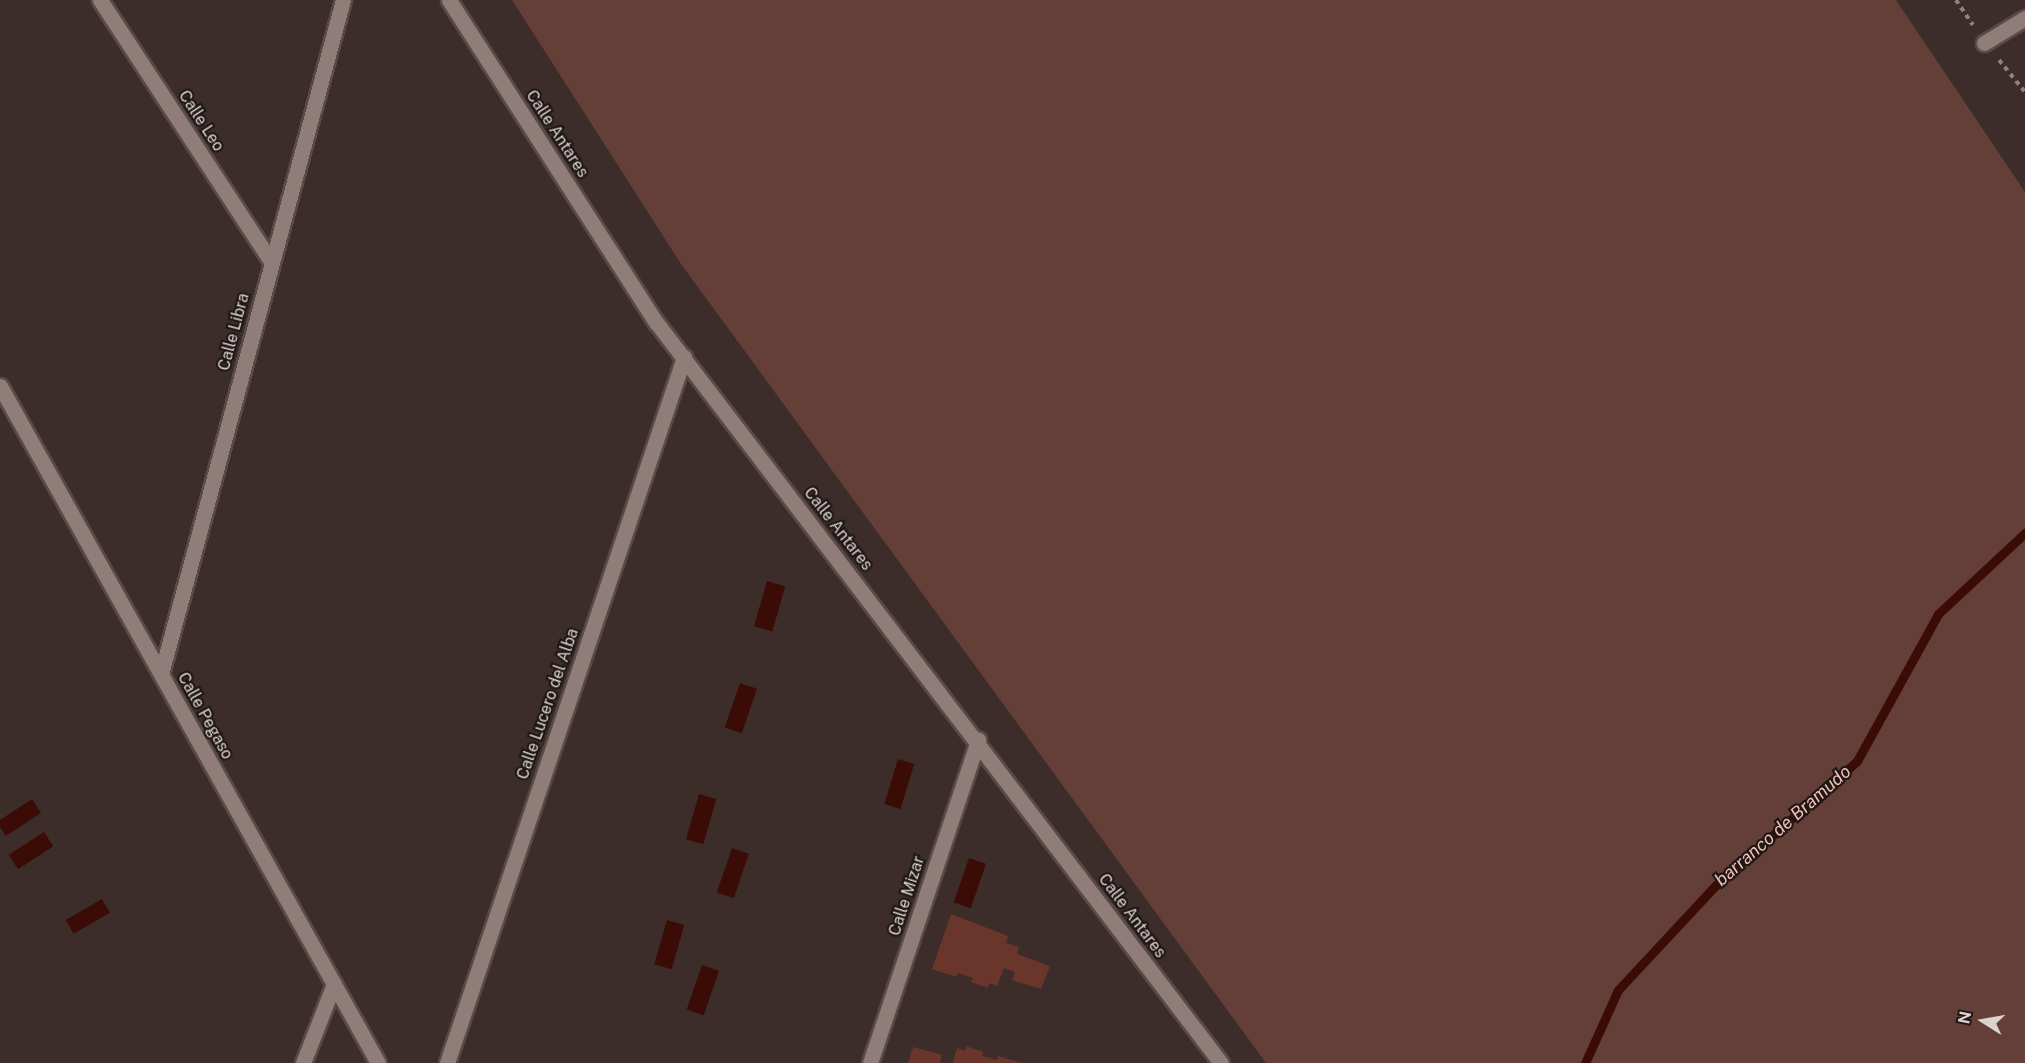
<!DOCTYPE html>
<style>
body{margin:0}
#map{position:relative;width:2025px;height:1063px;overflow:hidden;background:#3d2d2a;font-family:"Public Sans",sans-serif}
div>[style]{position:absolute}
.green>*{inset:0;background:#633f38}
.water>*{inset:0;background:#3b0c05;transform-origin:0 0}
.stream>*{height:9px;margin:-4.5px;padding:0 4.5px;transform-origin:4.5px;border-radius:4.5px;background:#3b0c05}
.building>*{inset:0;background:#6a362c}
.path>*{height:4px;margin-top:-2px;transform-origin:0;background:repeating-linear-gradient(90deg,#908280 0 4.5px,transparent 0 9px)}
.roads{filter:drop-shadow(2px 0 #584a48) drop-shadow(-2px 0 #584a48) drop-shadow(0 2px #584a48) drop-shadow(0 -2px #584a48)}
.street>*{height:15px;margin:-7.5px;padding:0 7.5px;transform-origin:7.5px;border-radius:7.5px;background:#907d79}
span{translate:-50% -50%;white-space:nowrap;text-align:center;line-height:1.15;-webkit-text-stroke:4.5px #1f1816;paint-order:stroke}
.street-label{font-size:16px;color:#dcd1cf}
.water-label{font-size:18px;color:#f5c0b5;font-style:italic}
.north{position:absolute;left:1953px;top:991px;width:60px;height:60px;-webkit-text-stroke:4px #1f1816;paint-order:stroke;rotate:281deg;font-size:16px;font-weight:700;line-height:24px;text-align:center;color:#dcd1cf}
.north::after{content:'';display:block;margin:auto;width:21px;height:27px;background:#dcd1cf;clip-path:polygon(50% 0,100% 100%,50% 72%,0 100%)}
</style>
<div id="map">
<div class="green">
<i style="clip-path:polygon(512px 0,1896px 0,2025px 192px,2025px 1063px,1266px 1063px,681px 264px)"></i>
</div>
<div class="water">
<i style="left:767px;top:581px;width:19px;height:47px;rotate:16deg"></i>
<i style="left:740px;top:683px;width:18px;height:47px;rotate:19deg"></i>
<i style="left:898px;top:759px;width:17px;height:47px;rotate:17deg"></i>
<i style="left:699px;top:794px;width:18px;height:47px;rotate:16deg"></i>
<i style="clip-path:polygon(32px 799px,41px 813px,6px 836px,0 827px,0 820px)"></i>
<i style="left:44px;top:832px;width:17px;height:42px;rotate:57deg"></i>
<i style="left:732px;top:848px;width:18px;height:47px;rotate:19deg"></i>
<i style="left:969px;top:858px;width:18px;height:47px;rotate:19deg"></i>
<i style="left:102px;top:899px;width:16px;height:42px;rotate:60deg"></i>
<i style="left:667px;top:920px;width:18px;height:46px;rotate:16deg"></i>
<i style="left:702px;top:965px;width:18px;height:47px;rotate:19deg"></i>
</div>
<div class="stream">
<i style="left:1585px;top:1063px;width:80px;rotate:-65.7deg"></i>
<i style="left:1618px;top:990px;width:144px;rotate:-47deg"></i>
<i style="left:1716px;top:885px;width:188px;rotate:-41.3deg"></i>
<i style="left:1857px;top:761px;width:168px;rotate:-61.1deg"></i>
<i style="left:1938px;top:614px;width:119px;rotate:-43deg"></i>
</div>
<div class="building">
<i style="clip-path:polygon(951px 914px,1008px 936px,1006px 943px,1019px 947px,1017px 954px,1050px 966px,1041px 989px,1012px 980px,1015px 972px,1004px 968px,997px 986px,989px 983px,988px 988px,971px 982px,973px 978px,958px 973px,956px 977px,932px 969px)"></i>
<i style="clip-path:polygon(966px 1046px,983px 1052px,982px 1056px,997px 1060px,998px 1056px,1021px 1063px,953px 1063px,957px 1048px,965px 1051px)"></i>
<i style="clip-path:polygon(913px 1047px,942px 1055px,940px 1063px,908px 1063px)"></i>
</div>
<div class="path">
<i style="left:1956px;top:0;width:30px;rotate:56deg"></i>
<i style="left:1999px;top:60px;width:41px;rotate:50.9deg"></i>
</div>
<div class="roads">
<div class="street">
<i style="left:100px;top:0;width:312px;rotate:56.8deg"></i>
<i style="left:449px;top:0;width:383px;rotate:57.3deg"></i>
<i style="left:656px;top:322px;width:932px;rotate:52.68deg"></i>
<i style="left:1984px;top:43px;width:48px;rotate:-31.4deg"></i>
<i style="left:0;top:386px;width:775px;rotate:60.82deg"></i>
<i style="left:161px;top:674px;width:698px;rotate:-74.89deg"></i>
<i style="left:303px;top:1063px;width:85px;rotate:-68.6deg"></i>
<i style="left:447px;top:1063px;width:745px;rotate:-71.44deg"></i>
<i style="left:870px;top:1063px;width:341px;rotate:-71.5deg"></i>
</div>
</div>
<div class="street-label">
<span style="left:201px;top:121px;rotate:57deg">Calle Leo</span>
<span style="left:557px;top:134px;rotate:57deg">Calle Antares</span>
<span style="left:234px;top:332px;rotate:-75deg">Calle Libra</span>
<span style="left:838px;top:529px;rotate:52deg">Calle Antares</span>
<span style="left:548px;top:704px;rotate:-71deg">Calle Lucero del Alba</span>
<span style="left:205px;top:716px;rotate:61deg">Calle Pegaso</span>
<span style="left:907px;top:896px;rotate:-72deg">Calle Mizar</span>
<span style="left:1132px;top:916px;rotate:53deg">Calle Antares</span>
</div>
<div class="water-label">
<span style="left:1783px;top:826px;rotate:-41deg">barranco de Bramudo</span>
</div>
<div class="north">N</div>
</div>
